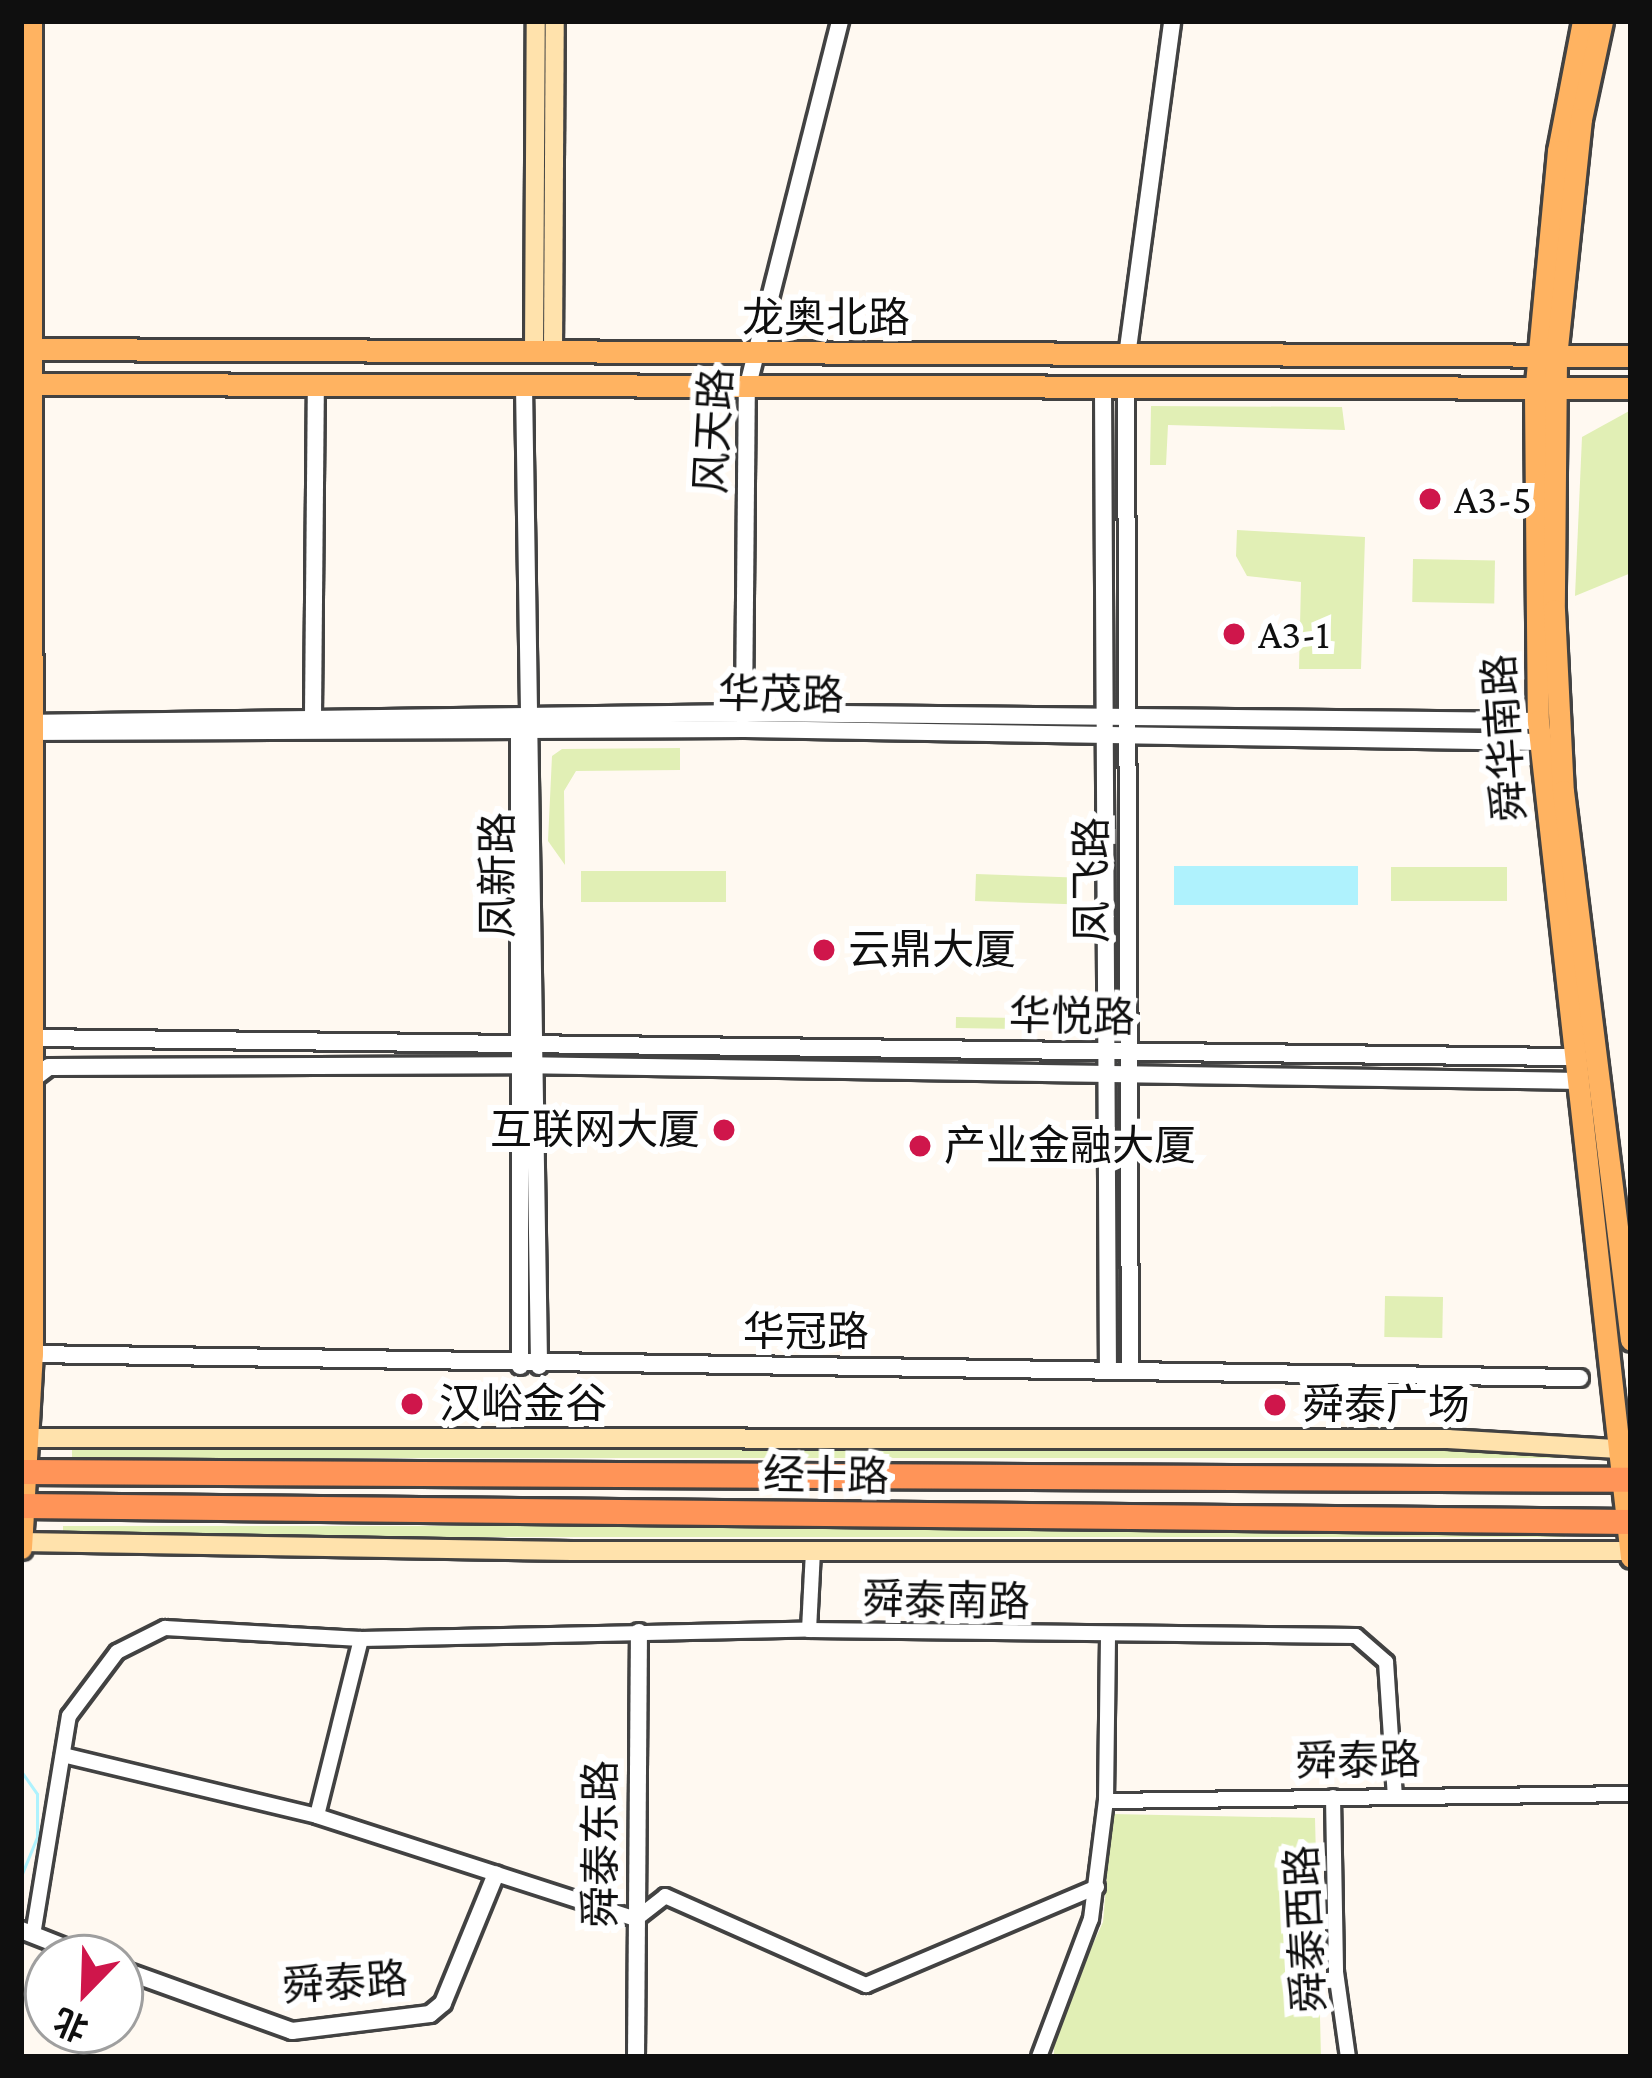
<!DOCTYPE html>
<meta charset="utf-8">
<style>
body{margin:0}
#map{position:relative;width:1652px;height:2078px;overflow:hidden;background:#fff9f1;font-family:"Crimson Pro","Noto Sans SC",serif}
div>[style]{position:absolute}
.green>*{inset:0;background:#e1efb5;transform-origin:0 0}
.water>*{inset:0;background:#aff2fd;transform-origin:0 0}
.stream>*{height:3px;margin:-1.5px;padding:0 1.5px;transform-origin:1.5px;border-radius:1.5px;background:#aff2fd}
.roads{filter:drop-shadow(3px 0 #424242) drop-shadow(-3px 0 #424242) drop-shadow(0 3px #424242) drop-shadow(0 -3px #424242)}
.minor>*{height:14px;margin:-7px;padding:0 7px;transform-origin:7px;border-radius:7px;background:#fff}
.tertiary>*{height:16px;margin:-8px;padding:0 8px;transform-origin:8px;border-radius:8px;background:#fff}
.secondary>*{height:18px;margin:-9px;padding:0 9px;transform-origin:9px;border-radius:9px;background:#ffe2ac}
.primary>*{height:21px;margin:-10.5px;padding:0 10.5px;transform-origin:10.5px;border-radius:10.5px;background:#ffb361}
.trunk>*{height:24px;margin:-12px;padding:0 12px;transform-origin:12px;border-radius:12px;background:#ff9458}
.dots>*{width:33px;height:33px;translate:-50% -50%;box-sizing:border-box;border:6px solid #fff;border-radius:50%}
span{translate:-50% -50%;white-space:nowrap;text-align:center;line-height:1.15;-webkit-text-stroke:12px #fff;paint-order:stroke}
.street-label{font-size:42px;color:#0f0f0f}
.poi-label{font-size:42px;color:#0f0f0f}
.left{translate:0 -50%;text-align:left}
.right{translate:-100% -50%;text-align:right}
.frame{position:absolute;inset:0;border:24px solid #0f0f0f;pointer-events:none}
.north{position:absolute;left:24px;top:1934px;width:120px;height:120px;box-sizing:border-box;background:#fff;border:3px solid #9f9f9f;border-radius:50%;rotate:203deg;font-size:33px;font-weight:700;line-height:48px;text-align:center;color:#0f0f0f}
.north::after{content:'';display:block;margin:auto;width:42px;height:54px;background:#cf164b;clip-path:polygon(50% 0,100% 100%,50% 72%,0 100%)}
</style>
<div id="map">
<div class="green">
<i style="clip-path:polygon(1151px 406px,1342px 407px,1345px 430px,1168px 425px,1166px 465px,1150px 465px)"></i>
<i style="clip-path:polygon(1631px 410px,1631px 573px,1575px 596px,1582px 437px)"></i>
<i style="clip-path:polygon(1237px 530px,1365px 537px,1361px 669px,1299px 669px,1301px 582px,1247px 576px,1236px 556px)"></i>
<i style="left:1413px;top:559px;width:82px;height:43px;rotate:1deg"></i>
<i style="clip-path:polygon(680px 748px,680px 770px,576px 771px,564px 791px,565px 865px,548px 841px,552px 756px,562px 749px)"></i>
<i style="left:1391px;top:867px;width:116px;height:34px"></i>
<i style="left:581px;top:871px;width:145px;height:31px"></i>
<i style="left:976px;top:874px;width:97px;height:27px;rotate:2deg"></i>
<i style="left:956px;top:1017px;width:130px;height:11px;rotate:1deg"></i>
<i style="left:1385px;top:1296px;width:58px;height:41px;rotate:1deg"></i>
<i style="left:72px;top:1446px;width:1502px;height:12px"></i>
<i style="left:63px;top:1526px;width:1502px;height:11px"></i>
<i style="clip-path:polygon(1112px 1814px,1315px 1818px,1321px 2057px,1054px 2057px,1054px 2030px,1103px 1922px)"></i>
</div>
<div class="water">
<i style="left:1174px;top:866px;width:184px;height:39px"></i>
</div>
<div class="stream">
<i style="left:21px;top:1771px;width:28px;rotate:55deg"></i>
<i style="left:37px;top:1794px;width:43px;rotate:90deg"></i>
<i style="left:37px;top:1837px;width:42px;rotate:112.3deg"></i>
</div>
<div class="roads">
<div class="minor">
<i style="left:809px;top:1630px;width:79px;rotate:-87.1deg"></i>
<i style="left:361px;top:1639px;width:182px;rotate:104deg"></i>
<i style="left:317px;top:1816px;width:335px;rotate:17.9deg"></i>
<i style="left:636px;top:1919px;width:37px;rotate:-38deg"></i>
<i style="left:665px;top:1896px;width:220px;rotate:23.9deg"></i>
<i style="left:866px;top:1985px;width:251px;rotate:-23deg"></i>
<i style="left:63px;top:1755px;width:261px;rotate:13.5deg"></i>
<i style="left:1333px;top:1797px;width:175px;rotate:89deg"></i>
<i style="left:1336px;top:1972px;width:86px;rotate:82deg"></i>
<i style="left:1106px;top:1801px;width:163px;rotate:-89.3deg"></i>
<i style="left:33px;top:1935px;width:222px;rotate:-80.7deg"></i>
<i style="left:69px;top:1716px;width:80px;rotate:-53.1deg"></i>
<i style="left:117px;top:1652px;width:54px;rotate:-26.6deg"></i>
<i style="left:165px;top:1628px;width:196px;rotate:3.2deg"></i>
<i style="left:361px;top:1639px;width:448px;rotate:-1.2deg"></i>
<i style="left:809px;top:1630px;width:547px;rotate:0.63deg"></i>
<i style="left:1356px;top:1636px;width:40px;rotate:41deg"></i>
<i style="left:1386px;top:1662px;width:135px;rotate:86.2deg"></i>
<i style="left:1039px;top:2057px;width:147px;rotate:-69.4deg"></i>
<i style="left:1091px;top:1919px;width:119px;rotate:-82.8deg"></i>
<i style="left:1106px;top:1801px;width:525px;rotate:-0.76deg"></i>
</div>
<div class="tertiary">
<i style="left:1127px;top:356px;width:338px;rotate:-82.3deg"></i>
<i style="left:524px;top:386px;width:980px;rotate:89.12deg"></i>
<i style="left:1103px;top:389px;width:981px;rotate:89.71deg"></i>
<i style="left:1126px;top:390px;width:980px;rotate:89.77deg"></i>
<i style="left:744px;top:713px;width:324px;rotate:-89.5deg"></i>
<i style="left:747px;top:389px;width:380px;rotate:-75.8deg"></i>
<i style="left:313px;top:715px;width:330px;rotate:-89.5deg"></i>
<i style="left:22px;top:723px;width:722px;rotate:-0.79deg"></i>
<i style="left:744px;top:713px;width:794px;rotate:0.58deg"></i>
<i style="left:519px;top:725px;width:641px;rotate:89.91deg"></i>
<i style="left:21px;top:732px;width:724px;rotate:-0.24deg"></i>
<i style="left:745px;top:729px;width:795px;rotate:0.94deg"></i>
<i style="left:33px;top:1038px;width:1544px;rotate:0.71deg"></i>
<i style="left:33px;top:1079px;width:20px;rotate:-37deg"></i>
<i style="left:49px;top:1067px;width:467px;rotate:-0.2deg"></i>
<i style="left:516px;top:1065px;width:1064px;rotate:0.86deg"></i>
<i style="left:32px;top:1354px;width:1548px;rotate:0.89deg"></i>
<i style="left:21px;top:1930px;width:76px;rotate:21.5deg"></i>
<i style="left:120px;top:1969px;width:183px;rotate:19.8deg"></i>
<i style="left:292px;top:2031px;width:139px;rotate:-7deg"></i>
<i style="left:430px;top:2014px;width:17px;rotate:-40deg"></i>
<i style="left:443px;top:2003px;width:139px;rotate:-67.7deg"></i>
<i style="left:636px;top:2057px;width:425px;rotate:-89.6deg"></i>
</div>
<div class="secondary">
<i style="left:534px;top:352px;width:331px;rotate:-89.7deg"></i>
<i style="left:553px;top:353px;width:332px;rotate:-89.7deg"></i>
<i style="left:21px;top:1438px;width:1427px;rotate:0.04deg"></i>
<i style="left:1448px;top:1439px;width:183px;rotate:3.4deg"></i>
<i style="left:21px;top:1542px;width:551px;rotate:0.94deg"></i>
<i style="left:572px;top:1551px;width:1059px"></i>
</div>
<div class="primary">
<i style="left:1583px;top:21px;width:132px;rotate:100.9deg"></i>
<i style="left:1558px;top:151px;width:243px;rotate:95.4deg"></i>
<i style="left:1535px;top:393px;width:328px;rotate:89.5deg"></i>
<i style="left:1538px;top:721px;width:841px;rotate:83.65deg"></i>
<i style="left:1602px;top:21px;width:100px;rotate:102.1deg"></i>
<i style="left:1581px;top:119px;width:240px;rotate:96deg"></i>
<i style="left:1556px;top:358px;width:252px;rotate:90.5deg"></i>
<i style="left:1554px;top:610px;width:181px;rotate:87.2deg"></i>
<i style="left:1563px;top:791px;width:553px;rotate:82.94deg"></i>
<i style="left:21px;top:349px;width:1610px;rotate:0.25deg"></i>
<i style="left:21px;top:384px;width:1610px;rotate:0.14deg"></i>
<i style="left:21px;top:1548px;width:194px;rotate:-86.8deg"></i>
<i style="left:32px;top:1354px;width:1333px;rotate:-90.04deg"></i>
</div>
<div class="trunk">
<i style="left:21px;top:1472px;width:1610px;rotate:0.28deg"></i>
<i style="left:21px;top:1506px;width:1610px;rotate:0.57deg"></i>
</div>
</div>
<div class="dots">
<i style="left:1430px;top:499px;background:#cf164b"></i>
<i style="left:1234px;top:634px;background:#cf164b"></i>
<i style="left:824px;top:950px;background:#cf164b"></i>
<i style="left:724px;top:1130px;background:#cf164b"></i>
<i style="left:920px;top:1146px;background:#cf164b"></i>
<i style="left:412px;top:1404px;background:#cf164b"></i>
<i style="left:1275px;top:1405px;background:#cf164b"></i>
</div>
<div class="street-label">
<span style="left:826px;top:318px">龙奥北路</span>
<span style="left:714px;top:431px;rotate:-87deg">风天路</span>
<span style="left:781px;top:695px;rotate:1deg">华茂路</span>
<span style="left:1505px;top:738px;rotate:-94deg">舜华南路</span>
<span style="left:498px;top:875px;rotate:-90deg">凤新路</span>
<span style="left:1092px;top:880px;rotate:-90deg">凤飞路</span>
<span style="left:1072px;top:1017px;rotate:1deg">华悦路</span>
<span style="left:806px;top:1332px">华冠路</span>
<span style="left:826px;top:1476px;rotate:1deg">经十路</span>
<span style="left:946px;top:1601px;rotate:1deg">舜泰南路</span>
<span style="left:1358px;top:1761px;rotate:-1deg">舜泰路</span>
<span style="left:601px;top:1844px;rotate:-90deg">舜泰东路</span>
<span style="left:1306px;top:1929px;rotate:-93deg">舜泰西路</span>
<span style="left:345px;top:1983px;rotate:-4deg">舜泰路</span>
</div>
<div class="poi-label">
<span class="left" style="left:1454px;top:499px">A3-5</span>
<span class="left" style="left:1258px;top:634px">A3-1</span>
<span class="left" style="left:848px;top:950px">云鼎大厦</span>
<span class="right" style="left:700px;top:1130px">互联网大厦</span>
<span class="left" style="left:944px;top:1146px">产业金融大厦</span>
<span class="left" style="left:439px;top:1404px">汉峪金谷</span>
<span class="left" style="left:1302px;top:1405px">舜泰广场</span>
</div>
<div class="frame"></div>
<div class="north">北</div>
</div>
